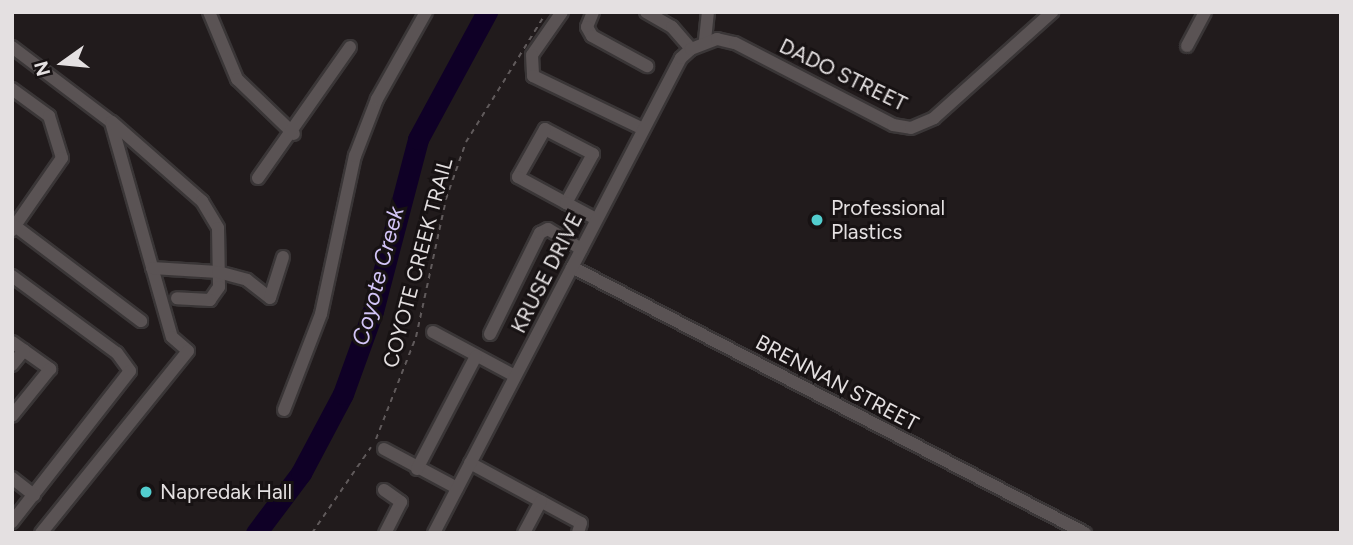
<!DOCTYPE html>
<style>
body{margin:0}
#map{position:relative;width:1353px;height:545px;overflow:hidden;background:#211b1c;font-family:Figtree,sans-serif}
div>[style]{position:absolute}
.river>*{height:21px;margin:-10.5px;padding:0 10.5px;transform-origin:10.5px;border-radius:10.5px;background:#0f0026}
.path>*{height:2px;margin-top:-1px;transform-origin:0;background:repeating-linear-gradient(90deg,#605a5b 0 5px,transparent 0 10px)}
.roads{filter:drop-shadow(2px 0 #3a3637) drop-shadow(-2px 0 #3a3637) drop-shadow(0 2px #3a3637) drop-shadow(0 -2px #3a3637)}
.minor>*{height:12px;margin:-6px;padding:0 6px;transform-origin:6px;border-radius:6px;background:#5a5354}
.dots>*{width:19px;height:19px;translate:-50% -50%;box-sizing:border-box;border:4px solid #171213;border-radius:50%}
span{translate:-50% -50%;white-space:nowrap;text-align:center;line-height:1.15;-webkit-text-stroke:6px #171213;paint-order:stroke}
.street-label{font-size:21px;color:#e4e0e1}
.poi-label{font-size:21px;color:#e4e0e1}
.left{translate:0 -50%;text-align:left}
.water-label{font-size:23px;color:#d3c5f7;font-style:italic}
.frame{position:absolute;inset:0;border:14px solid #e4e0e1;pointer-events:none}
.north{position:absolute;left:28px;top:28px;width:70px;height:70px;-webkit-text-stroke:5px #171213;paint-order:stroke;rotate:255deg;font-size:19px;font-weight:700;line-height:28px;text-align:center;color:#e4e0e1}
.north::after{content:'';display:block;margin:auto;width:24px;height:32px;background:#e4e0e1;clip-path:polygon(50% 0,100% 100%,50% 72%,0 100%)}
</style>
<div id="map">
<div class="river">
<i style="left:256px;top:533px;width:75px;rotate:-53.1deg"></i>
<i style="left:301px;top:473px;width:89px;rotate:-62deg"></i>
<i style="left:343px;top:394px;width:88px;rotate:-70.1deg"></i>
<i style="left:373px;top:311px;width:178px;rotate:-75.3deg"></i>
<i style="left:418px;top:139px;width:145px;rotate:-61.5deg"></i>
</div>
<div class="path">
<i style="left:376px;top:439px;width:110px;rotate:-68.6deg"></i>
<i style="left:416px;top:337px;width:141px;rotate:-77.7deg"></i>
<i style="left:446px;top:199px;width:60px;rotate:-70.7deg"></i>
<i style="left:466px;top:142px;width:148px;rotate:-58.2deg"></i>
<i style="left:312px;top:533px;width:104px;rotate:-55.5deg"></i>
</div>
<div class="roads">
<div class="minor">
<i style="left:209px;top:12px;width:73px;rotate:67.3deg"></i>
<i style="left:237px;top:79px;width:79px;rotate:44deg"></i>
<i style="left:562px;top:12px;width:52px;rotate:124.9deg"></i>
<i style="left:532px;top:55px;width:21px;rotate:87deg"></i>
<i style="left:533px;top:76px;width:122px;rotate:25.7deg"></i>
<i style="left:593px;top:12px;width:16px;rotate:112deg"></i>
<i style="left:587px;top:27px;width:10px;rotate:61deg"></i>
<i style="left:592px;top:36px;width:63px;rotate:28.6deg"></i>
<i style="left:646px;top:12px;width:30px;rotate:30deg"></i>
<i style="left:672px;top:27px;width:29px;rotate:49deg"></i>
<i style="left:705px;top:40px;width:28px;rotate:-84deg"></i>
<i style="left:1187px;top:46px;width:38px;rotate:-62deg"></i>
<i style="left:12px;top:47px;width:124px;rotate:37.1deg"></i>
<i style="left:111px;top:122px;width:223px;rotate:74.2deg"></i>
<i style="left:172px;top:337px;width:21px;rotate:41deg"></i>
<i style="left:188px;top:351px;width:234px;rotate:128.9deg"></i>
<i style="left:12px;top:89px;width:46px;rotate:36.1deg"></i>
<i style="left:49px;top:116px;width:44px;rotate:72.8deg"></i>
<i style="left:62px;top:158px;width:88px;rotate:124.8deg"></i>
<i style="left:112px;top:122px;width:120px;rotate:41.3deg"></i>
<i style="left:202px;top:201px;width:31px;rotate:59deg"></i>
<i style="left:218px;top:228px;width:59px;rotate:89deg"></i>
<i style="left:219px;top:287px;width:16px;rotate:125deg"></i>
<i style="left:210px;top:300px;width:33px;rotate:-177deg"></i>
<i style="left:258px;top:178px;width:160px;rotate:-54.9deg"></i>
<i style="left:566px;top:203px;width:56px;rotate:-61.1deg"></i>
<i style="left:593px;top:154px;width:54px;rotate:-152.5deg"></i>
<i style="left:545px;top:129px;width:55px;rotate:119.4deg"></i>
<i style="left:518px;top:177px;width:55px;rotate:28.4deg"></i>
<i style="left:566px;top:203px;width:34px;rotate:28deg"></i>
<i style="left:15px;top:226px;width:158px;rotate:37deg"></i>
<i style="left:572px;top:267px;width:578px;rotate:27.41deg"></i>
<i style="left:152px;top:268px;width:66px;rotate:3.5deg"></i>
<i style="left:218px;top:272px;width:30px;rotate:15deg"></i>
<i style="left:247px;top:280px;width:29px;rotate:38deg"></i>
<i style="left:270px;top:298px;width:43px;rotate:-72.4deg"></i>
<i style="left:12px;top:276px;width:130px;rotate:36.3deg"></i>
<i style="left:117px;top:353px;width:22px;rotate:54deg"></i>
<i style="left:130px;top:371px;width:192px;rotate:128deg"></i>
<i style="left:433px;top:332px;width:93px;rotate:28.2deg"></i>
<i style="left:490px;top:334px;width:113px;rotate:-63.7deg"></i>
<i style="left:540px;top:233px;width:9px;rotate:-27deg"></i>
<i style="left:548px;top:229px;width:39px;rotate:31deg"></i>
<i style="left:12px;top:342px;width:47px;rotate:35.4deg"></i>
<i style="left:50px;top:369px;width:60px;rotate:129deg"></i>
<i style="left:12px;top:365px;width:19px;rotate:-51deg"></i>
<i style="left:284px;top:410px;width:103px;rotate:-68.9deg"></i>
<i style="left:321px;top:314px;width:162px;rotate:-77.9deg"></i>
<i style="left:355px;top:156px;width:61px;rotate:-68.9deg"></i>
<i style="left:377px;top:99px;width:100px;rotate:-60.6deg"></i>
<i style="left:384px;top:449px;width:83px;rotate:28.1deg"></i>
<i style="left:470px;top:463px;width:126px;rotate:28.4deg"></i>
<i style="left:581px;top:523px;width:10px;rotate:107deg"></i>
<i style="left:417px;top:469px;width:127px;rotate:-62.4deg"></i>
<i style="left:12px;top:478px;width:28px;rotate:38deg"></i>
<i style="left:384px;top:490px;width:21px;rotate:35deg"></i>
<i style="left:401px;top:502px;width:35px;rotate:117deg"></i>
<i style="left:434px;top:533px;width:535px;rotate:-62.53deg"></i>
<i style="left:681px;top:58px;width:13px;rotate:-42deg"></i>
<i style="left:691px;top:49px;width:28px;rotate:-21deg"></i>
<i style="left:717px;top:39px;width:18px;rotate:13deg"></i>
<i style="left:735px;top:43px;width:178px;rotate:27.4deg"></i>
<i style="left:893px;top:125px;width:18px;rotate:9deg"></i>
<i style="left:911px;top:128px;width:25px;rotate:-23deg"></i>
<i style="left:934px;top:118px;width:159px;rotate:-41.9deg"></i>
<i style="left:524px;top:533px;width:36px;rotate:-62deg"></i>
</div>
</div>
<div class="dots">
<i style="left:817px;top:220px;background:#52cdce"></i>
<i style="left:146px;top:492px;background:#52cdce"></i>
</div>
<div class="street-label">
<span style="left:843px;top:75px;rotate:26deg">DADO STREET</span>
<span style="left:418px;top:263px;rotate:-75deg">COYOTE CREEK TRAIL</span>
<span style="left:547px;top:273px;rotate:-63deg">KRUSE DRIVE</span>
<span style="left:837px;top:383px;rotate:28deg">BRENNAN STREET</span>
</div>
<div class="poi-label">
<span class="left" style="left:831px;top:220px">Professional<br>Plastics</span>
<span class="left" style="left:160px;top:492px">Napredak Hall</span>
</div>
<div class="water-label">
<span style="left:378px;top:276px;rotate:-75deg">Coyote Creek</span>
</div>
<div class="frame"></div>
<div class="north">N</div>
</div>
